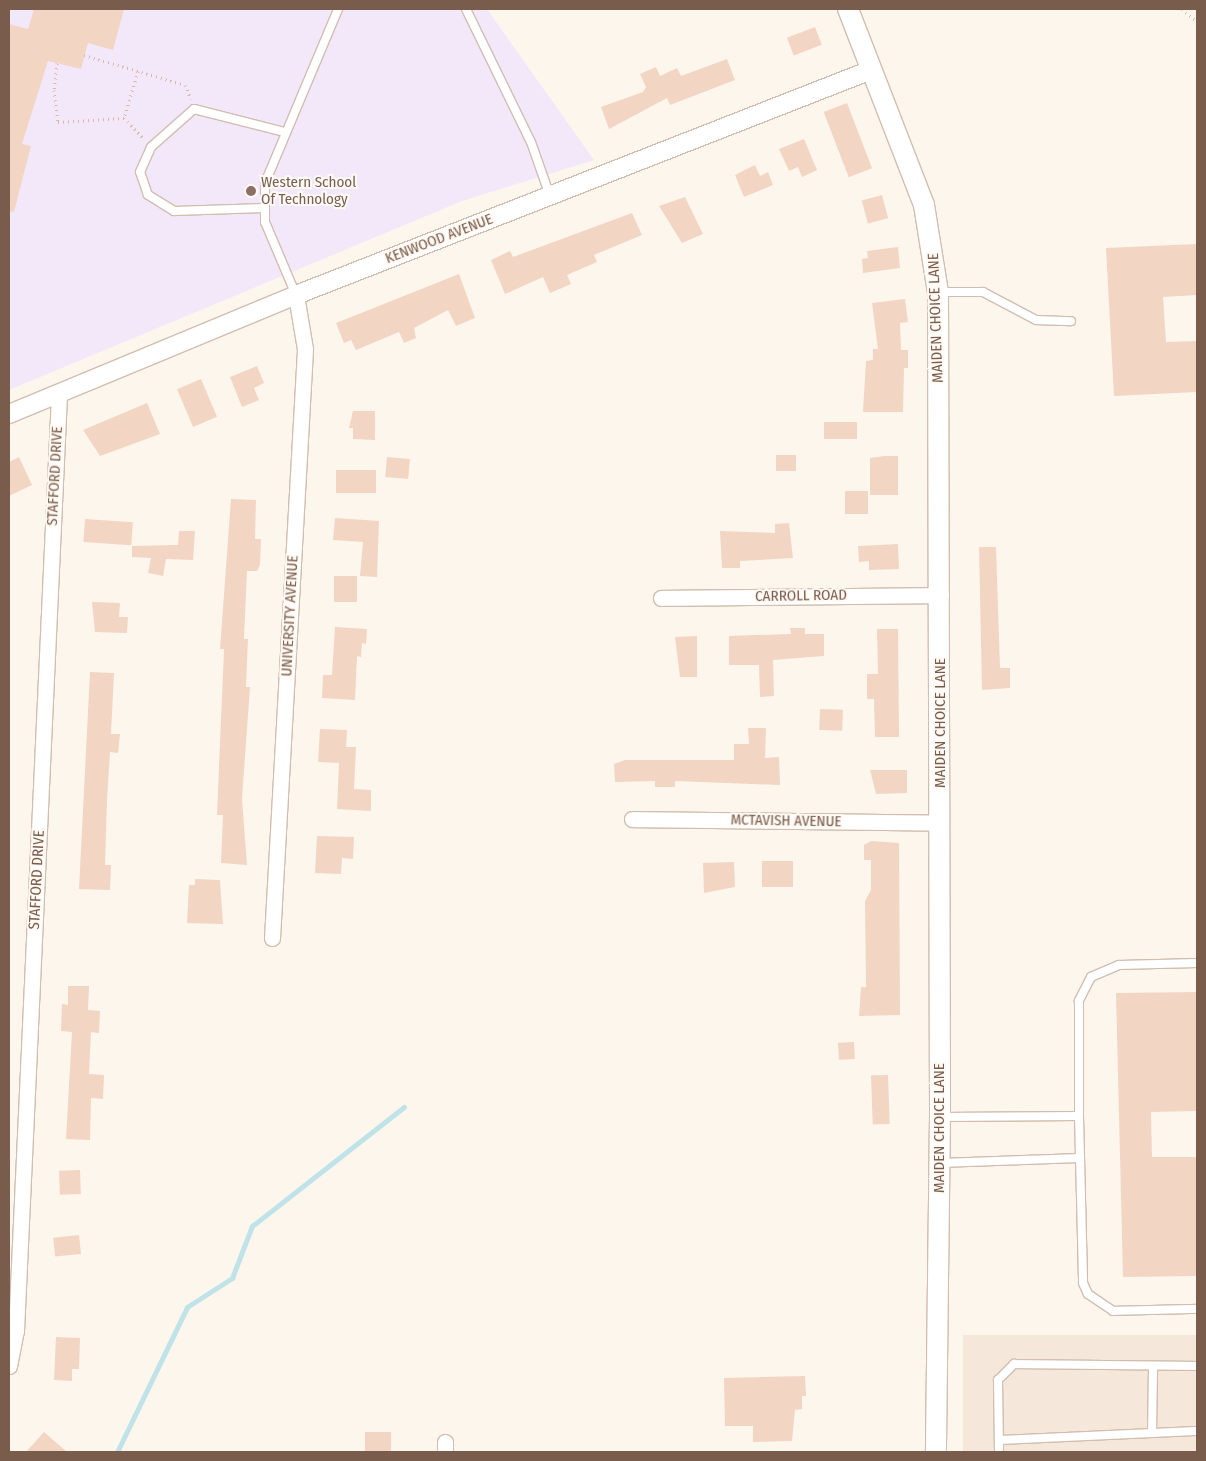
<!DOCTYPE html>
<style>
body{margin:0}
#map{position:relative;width:1206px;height:1461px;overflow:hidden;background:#fdf6ec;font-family:"Fira Sans Condensed",sans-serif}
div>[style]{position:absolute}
.residential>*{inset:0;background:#f5e8da;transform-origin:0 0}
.education>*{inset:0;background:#f3e8fa}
.stream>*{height:5px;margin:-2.5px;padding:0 2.5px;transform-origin:2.5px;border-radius:2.5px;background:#bfe3e8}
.building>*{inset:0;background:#f3d5c3;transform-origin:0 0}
.path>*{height:3px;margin-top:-1.5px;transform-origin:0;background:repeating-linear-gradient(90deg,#d9b8a5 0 1px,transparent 0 5px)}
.roads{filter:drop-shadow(1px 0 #d1beb0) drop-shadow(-1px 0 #d1beb0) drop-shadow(0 1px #d1beb0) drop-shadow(0 -1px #d1beb0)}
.service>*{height:8px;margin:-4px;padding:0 4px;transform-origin:4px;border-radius:4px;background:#fff}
.minor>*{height:15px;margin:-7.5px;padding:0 7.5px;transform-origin:7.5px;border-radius:7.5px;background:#fff}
.tertiary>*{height:18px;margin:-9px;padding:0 9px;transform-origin:9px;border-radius:9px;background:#fff}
.secondary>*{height:20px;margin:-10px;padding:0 10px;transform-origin:10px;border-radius:10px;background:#fff}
.dots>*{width:14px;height:14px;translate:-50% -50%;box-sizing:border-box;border:2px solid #fffaf3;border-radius:50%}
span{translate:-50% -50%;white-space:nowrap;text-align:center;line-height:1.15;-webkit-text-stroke:4px #fffaf3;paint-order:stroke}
.education-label{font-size:15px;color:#785e54}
.left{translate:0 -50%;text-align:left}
.street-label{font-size:15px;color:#7a5c4d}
.frame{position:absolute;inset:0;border:10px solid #7a5c4d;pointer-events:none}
</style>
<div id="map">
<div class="residential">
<i style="left:1197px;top:1335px;width:117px;height:234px;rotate:90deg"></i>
</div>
<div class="education">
<i style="clip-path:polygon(9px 9px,487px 9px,594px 160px,462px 201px,9px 390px)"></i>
</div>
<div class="stream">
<i style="left:117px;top:1452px;width:161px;rotate:-64.2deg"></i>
<i style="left:187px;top:1307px;width:54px;rotate:-32.8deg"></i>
<i style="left:232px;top:1278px;width:56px;rotate:-69deg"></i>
<i style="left:252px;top:1226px;width:193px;rotate:-38.1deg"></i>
</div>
<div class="building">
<i style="clip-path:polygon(34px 9px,124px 9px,113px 50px,88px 43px,81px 69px,48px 61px,22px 144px,31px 146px,14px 212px,9px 211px,9px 24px,28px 29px)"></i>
<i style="left:815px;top:27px;width:19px;height:30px;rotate:69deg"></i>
<i style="clip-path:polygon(727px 59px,735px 80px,670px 105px,667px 98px,609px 129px,601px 107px,643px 92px,646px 87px,640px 74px,656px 67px,660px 76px,677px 68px,681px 76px)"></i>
<i style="left:847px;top:103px;width:70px;height:25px;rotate:69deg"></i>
<i style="clip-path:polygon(804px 139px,817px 170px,802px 177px,798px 167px,789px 171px,779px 149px)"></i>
<i style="clip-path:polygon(755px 165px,760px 176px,768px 172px,773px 185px,744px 197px,735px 175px)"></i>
<i style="left:882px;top:195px;width:24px;height:21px;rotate:75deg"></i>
<i style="clip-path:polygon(685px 197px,703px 234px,682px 243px,659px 206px)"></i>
<i style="clip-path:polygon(632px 213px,642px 235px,594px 255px,597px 262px,567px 275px,571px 284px,550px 293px,543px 277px,505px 294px,491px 260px,510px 251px,513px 257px)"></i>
<i style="clip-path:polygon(1197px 244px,1197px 295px,1163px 297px,1166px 342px,1197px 341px,1197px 392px,1114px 396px,1106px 248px)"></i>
<i style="clip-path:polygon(898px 247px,900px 268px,863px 273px,862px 259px,868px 258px,867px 251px)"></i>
<i style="clip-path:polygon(459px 274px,475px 318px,456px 326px,448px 310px,414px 328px,416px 338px,404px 343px,399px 332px,356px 350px,351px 340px,344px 343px,336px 323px)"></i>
<i style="clip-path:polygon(905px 299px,908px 322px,900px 323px,901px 350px,908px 350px,908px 368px,904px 368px,903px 412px,863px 412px,866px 361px,873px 360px,873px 349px,878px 349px,872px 303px)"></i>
<i style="clip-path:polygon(257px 366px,264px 383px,254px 388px,259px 400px,242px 407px,230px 377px)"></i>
<i style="left:201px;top:379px;width:41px;height:26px;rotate:67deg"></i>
<i style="clip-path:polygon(147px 403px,160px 434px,100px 456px,83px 430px)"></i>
<i style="clip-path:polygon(353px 411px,375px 411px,375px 440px,353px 439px,353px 428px,349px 428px)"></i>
<i style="left:824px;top:422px;width:33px;height:17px"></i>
<i style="left:776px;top:455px;width:20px;height:16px"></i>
<i style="clip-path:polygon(884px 456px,898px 456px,898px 495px,870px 495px,870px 458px)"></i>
<i style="clip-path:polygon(19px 457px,32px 485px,9px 496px,9px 462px)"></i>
<i style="left:387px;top:457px;width:23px;height:20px;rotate:5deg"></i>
<i style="left:336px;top:470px;width:40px;height:23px"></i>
<i style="left:845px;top:491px;width:23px;height:23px"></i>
<i style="clip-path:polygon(231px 499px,256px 500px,255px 539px,261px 539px,260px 565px,257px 571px,247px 571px,244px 639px,248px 639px,246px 687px,250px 687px,242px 799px,247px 865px,221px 863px,223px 815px,217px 815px,224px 649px,220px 649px)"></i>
<i style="clip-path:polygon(335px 518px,379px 521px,377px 577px,360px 576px,363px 542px,333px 540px)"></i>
<i style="left:85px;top:519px;width:48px;height:23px;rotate:4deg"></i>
<i style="clip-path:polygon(789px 523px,793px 558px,740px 561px,740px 568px,722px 568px,720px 531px,775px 533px,775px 524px)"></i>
<i style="clip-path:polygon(179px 531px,195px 531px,193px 560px,166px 559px,163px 576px,148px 573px,151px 558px,132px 557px,132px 546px,178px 545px)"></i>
<i style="clip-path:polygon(898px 544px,899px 569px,869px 570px,869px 561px,859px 562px,858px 546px)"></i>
<i style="clip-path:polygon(979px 547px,996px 547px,1000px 668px,1010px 668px,1010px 688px,982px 690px)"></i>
<i style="left:334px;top:576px;width:23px;height:26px"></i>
<i style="clip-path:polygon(92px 602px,120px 603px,119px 617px,128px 617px,127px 633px,95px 632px)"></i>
<i style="clip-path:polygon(335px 627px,367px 629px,366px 644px,362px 643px,361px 657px,357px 656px,355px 700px,322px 698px,323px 675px,332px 675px)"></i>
<i style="clip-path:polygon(790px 628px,805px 628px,805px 634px,824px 634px,824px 656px,773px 660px,774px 696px,760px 697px,759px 665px,729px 665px,729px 636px,791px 634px)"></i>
<i style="clip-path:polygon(877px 629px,898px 629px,899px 737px,875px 737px,874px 699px,867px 699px,867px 674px,878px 674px)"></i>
<i style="clip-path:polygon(697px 636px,697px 677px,680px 677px,675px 637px)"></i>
<i style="clip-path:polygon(90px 672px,114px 673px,111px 734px,120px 734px,118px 753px,110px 752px,107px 800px,105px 865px,111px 865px,110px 890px,79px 889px)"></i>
<i style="left:820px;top:709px;width:23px;height:21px;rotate:2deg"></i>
<i style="clip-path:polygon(748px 728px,766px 728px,765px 758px,779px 757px,780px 785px,675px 781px,675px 787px,655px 787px,655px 781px,615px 782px,614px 764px,625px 760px,734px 760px,734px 744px,749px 744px)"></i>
<i style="clip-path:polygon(320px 729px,347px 730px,346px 747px,356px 747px,354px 789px,371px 790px,371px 811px,337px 809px,339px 763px,318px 762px)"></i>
<i style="clip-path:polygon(870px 770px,907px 770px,907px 793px,876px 794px)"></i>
<i style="clip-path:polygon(317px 836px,354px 837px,353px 859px,342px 858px,341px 874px,315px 873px)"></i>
<i style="clip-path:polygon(871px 841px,899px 843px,900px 1015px,859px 1016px,861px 987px,866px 987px,865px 901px,871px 890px,871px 860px,864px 860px,864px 845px)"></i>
<i style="left:762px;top:861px;width:31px;height:26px"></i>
<i style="clip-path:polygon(734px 862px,735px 887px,704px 893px,703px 863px)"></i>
<i style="clip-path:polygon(195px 879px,220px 880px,223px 924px,187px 923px,189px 885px,195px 885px)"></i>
<i style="clip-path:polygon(68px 986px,89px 986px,88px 1010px,100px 1011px,99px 1033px,91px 1032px,89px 1074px,104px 1075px,103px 1099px,91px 1098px,90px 1140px,66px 1139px,72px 1032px,61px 1031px,62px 1004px,68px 1005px)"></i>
<i style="clip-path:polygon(1197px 992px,1197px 1111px,1151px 1112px,1152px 1157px,1197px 1157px,1197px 1276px,1123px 1277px,1116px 993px)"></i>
<i style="left:854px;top:1042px;width:17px;height:16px;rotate:87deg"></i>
<i style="left:888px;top:1075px;width:49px;height:17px;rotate:88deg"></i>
<i style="left:80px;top:1170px;width:24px;height:21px;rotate:88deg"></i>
<i style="left:79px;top:1235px;width:19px;height:26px;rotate:84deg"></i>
<i style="clip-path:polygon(56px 1337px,80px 1338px,79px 1369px,72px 1369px,72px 1381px,54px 1380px)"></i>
<i style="clip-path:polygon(805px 1376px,806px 1396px,802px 1396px,802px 1409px,795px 1410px,792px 1441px,753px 1442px,753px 1426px,725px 1426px,724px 1378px)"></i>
<i style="clip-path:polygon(44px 1432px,67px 1452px,26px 1452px)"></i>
<i style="left:365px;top:1432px;width:26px;height:20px"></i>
</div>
<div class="path">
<i style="left:1182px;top:9px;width:19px;rotate:39deg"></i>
<i style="left:84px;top:55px;width:105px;rotate:16.5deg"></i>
<i style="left:185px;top:85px;width:15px;rotate:67deg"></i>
<i style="left:57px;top:63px;width:27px;rotate:96deg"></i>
<i style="left:54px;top:90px;width:32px;rotate:83deg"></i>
<i style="left:58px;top:122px;width:66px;rotate:-3.5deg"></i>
<i style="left:138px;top:71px;width:49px;rotate:106.6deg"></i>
<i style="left:124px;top:118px;width:28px;rotate:46deg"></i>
</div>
<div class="roads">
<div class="service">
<i style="left:466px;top:9px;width:148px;rotate:64deg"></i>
<i style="left:531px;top:142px;width:57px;rotate:70.6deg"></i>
<i style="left:264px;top:208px;width:90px;rotate:178.1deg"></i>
<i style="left:174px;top:211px;width:31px;rotate:-148deg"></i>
<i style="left:148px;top:195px;width:24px;rotate:-109deg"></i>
<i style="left:140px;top:172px;width:27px;rotate:-66deg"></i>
<i style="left:151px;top:147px;width:57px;rotate:-41.5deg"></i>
<i style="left:194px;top:109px;width:94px;rotate:14.2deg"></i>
<i style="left:940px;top:292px;width:43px"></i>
<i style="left:983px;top:292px;width:60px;rotate:27.8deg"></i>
<i style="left:1036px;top:320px;width:35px;rotate:2deg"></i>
<i style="left:296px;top:295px;width:79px;rotate:-113deg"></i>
<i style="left:265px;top:222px;width:39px;rotate:-90deg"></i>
<i style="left:265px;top:183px;width:189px;rotate:-67.2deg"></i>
<i style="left:1197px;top:963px;width:78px;rotate:178.5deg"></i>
<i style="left:1119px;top:965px;width:30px;rotate:157deg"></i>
<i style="left:1091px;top:977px;width:27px;rotate:117deg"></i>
<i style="left:1079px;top:1001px;width:115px;rotate:90deg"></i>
<i style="left:1079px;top:1116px;width:167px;rotate:88.6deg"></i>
<i style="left:1083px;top:1283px;width:12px;rotate:66deg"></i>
<i style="left:1088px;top:1294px;width:30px;rotate:34deg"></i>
<i style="left:1113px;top:1311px;width:84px;rotate:-1.4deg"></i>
<i style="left:941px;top:1117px;width:138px;rotate:-0.4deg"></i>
<i style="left:940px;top:1163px;width:140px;rotate:-2deg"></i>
<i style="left:1152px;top:1433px;width:67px;rotate:-89.1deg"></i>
<i style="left:999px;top:1440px;width:198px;rotate:-2.6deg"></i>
<i style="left:999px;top:1452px;width:72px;rotate:-90.8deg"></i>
<i style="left:998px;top:1380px;width:23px;rotate:-45deg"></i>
<i style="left:1014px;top:1364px;width:183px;rotate:0.6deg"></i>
</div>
<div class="minor">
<i style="left:661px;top:598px;width:280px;rotate:-0.6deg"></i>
<i style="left:632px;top:819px;width:309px;rotate:0.7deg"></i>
<i style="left:272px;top:938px;width:590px;rotate:-86.79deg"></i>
<i style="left:305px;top:349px;width:55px;rotate:-99.5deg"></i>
<i style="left:9px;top:1366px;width:36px;rotate:-79deg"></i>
<i style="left:16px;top:1331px;width:938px;rotate:-87.37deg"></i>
<i style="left:445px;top:1452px;width:10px;rotate:-90deg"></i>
</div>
<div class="tertiary">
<i style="left:9px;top:414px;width:311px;rotate:-22.5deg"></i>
<i style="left:296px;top:295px;width:617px;rotate:-21.37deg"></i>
</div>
<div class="secondary">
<i style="left:848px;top:9px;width:210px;rotate:68.8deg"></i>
<i style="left:924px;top:205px;width:88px;rotate:80.9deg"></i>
<i style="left:938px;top:292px;width:825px;rotate:89.86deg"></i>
<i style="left:940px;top:1117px;width:335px;rotate:90.7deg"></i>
</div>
</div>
<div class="dots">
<i style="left:251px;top:191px;background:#8d6e63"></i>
</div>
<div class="education-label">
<span class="left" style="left:261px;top:191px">Western School<br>Of Technology</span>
</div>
<div class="street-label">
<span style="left:439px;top:239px;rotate:-21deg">KENWOOD AVENUE</span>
<span style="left:936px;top:318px;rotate:-92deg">MAIDEN CHOICE LANE</span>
<span style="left:55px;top:476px;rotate:-87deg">STAFFORD DRIVE</span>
<span style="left:801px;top:596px;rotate:-1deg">CARROLL ROAD</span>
<span style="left:290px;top:616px;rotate:-87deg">UNIVERSITY AVENUE</span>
<span style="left:941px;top:723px;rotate:-90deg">MAIDEN CHOICE LANE</span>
<span style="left:786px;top:821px;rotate:1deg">MCTAVISH AVENUE</span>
<span style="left:37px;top:880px;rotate:-87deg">STAFFORD DRIVE</span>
<span style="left:940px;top:1128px;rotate:-90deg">MAIDEN CHOICE LANE</span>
</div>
<div class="frame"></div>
</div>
